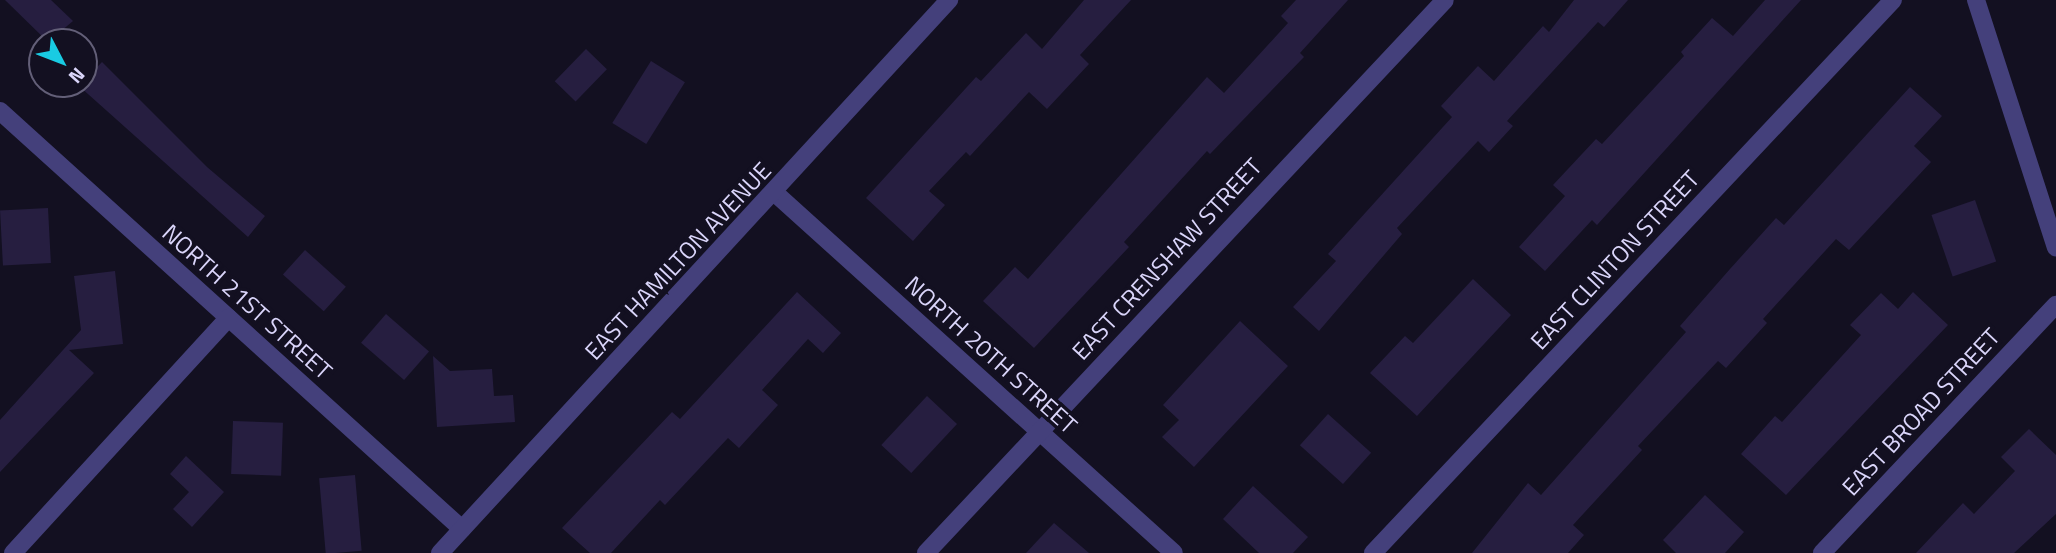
<!DOCTYPE html>
<style>
body{margin:0}
#map{position:relative;width:2056px;height:553px;overflow:hidden;background:#131021;font-family:"Titillium Web",sans-serif}
div>[style]{position:absolute}
.building>*{inset:0;background:#261e40;transform-origin:0 0}
.minor>*{height:18px;margin:-9px;padding:0 9px;transform-origin:9px;border-radius:9px;background:#44407b}
span{translate:-50% -50%;white-space:nowrap;text-align:center;line-height:1.15;-webkit-text-stroke:7px #131021;paint-order:stroke}
.street-label{font-size:24px;color:#dad5fa}
.north{position:absolute;left:28px;top:28px;width:70px;height:70px;box-sizing:border-box;background:#131021;border:2px solid #635f78;border-radius:50%;rotate:132deg;font-size:19px;font-weight:700;line-height:28px;text-align:center;color:#dad5fa}
.north::after{content:'';display:block;margin:auto;width:24px;height:32px;background:#19cbe3;clip-path:polygon(50% 0,100% 100%,50% 72%,0 100%)}
</style>
<div id="map">
<div class="building">
<i style="clip-path:polygon(5px 0,51px 0,73px 21px,48px 42px)"></i>
<i style="clip-path:polygon(1084px 0,1131px 0,1080px 55px,1089px 64px,1047px 109px,1029px 92px,970px 156px,966px 152px,929px 191px,945px 205px,913px 241px,866px 198px,976px 77px,981px 81px,1026px 33px,1042px 49px)"></i>
<i style="clip-path:polygon(1296px 0,1348px 0,1300px 53px,1304px 57px,1210px 154px,1207px 151px,1124px 242px,1129px 247px,1034px 348px,983px 301px,1015px 267px,1028px 279px,1207px 77px,1224px 93px,1288px 23px,1281px 16px)"></i>
<i style="clip-path:polygon(1574px 0,1628px 0,1604px 27px,1598px 22px,1507px 121px,1513px 126px,1489px 152px,1478px 141px,1397px 228px,1402px 234px,1319px 331px,1293px 307px,1336px 261px,1328px 254px,1452px 117px,1441px 106px,1478px 66px,1494px 81px,1543px 26px,1549px 32px)"></i>
<i style="clip-path:polygon(1765px 0,1801px 0,1597px 225px,1592px 220px,1545px 271px,1519px 247px,1565px 196px,1553px 185px,1596px 139px,1602px 144px,1684px 56px,1681px 52px,1712px 18px,1733px 36px)"></i>
<i style="left:586px;top:49px;width:29px;height:45px;rotate:44deg"></i>
<i style="left:651px;top:61px;width:40px;height:73px;rotate:32deg"></i>
<i style="clip-path:polygon(102px 62px,207px 167px,265px 216px,248px 237px,79px 86px)"></i>
<i style="clip-path:polygon(1910px 87px,1942px 116px,1914px 146px,1931px 162px,1849px 250px,1836px 239px,1763px 319px,1767px 323px,1726px 368px,1718px 361px,1638px 446px,1642px 450px,1573px 525px,1584px 535px,1568px 553px,1472px 553px,1528px 483px,1541px 495px,1686px 332px,1680px 326px,1730px 269px,1776px 218px,1784px 225px)"></i>
<i style="left:1975px;top:200px;width:65px;height:46px;rotate:71deg"></i>
<i style="left:48px;top:208px;width:55px;height:48px;rotate:87deg"></i>
<i style="left:305px;top:250px;width:55px;height:33px;rotate:42deg"></i>
<i style="clip-path:polygon(115px 271px,123px 344px,69px 350px,94px 373px,0 472px,0 420px,81px 330px,74px 276px)"></i>
<i style="clip-path:polygon(1473px 279px,1511px 315px,1417px 416px,1370px 373px,1405px 336px,1413px 343px)"></i>
<i style="clip-path:polygon(797px 292px,841px 333px,823px 353px,808px 339px,762px 390px,778px 405px,739px 448px,728px 438px,665px 505px,660px 500px,611px 553px,590px 553px,562px 528px,672px 412px,680px 419px)"></i>
<i style="clip-path:polygon(1913px 292px,1948px 325px,1786px 495px,1741px 454px,1775px 416px,1782px 422px,1861px 335px,1850px 325px,1881px 293px,1898px 309px)"></i>
<i style="left:386px;top:314px;width:57px;height:38px;rotate:41deg"></i>
<i style="clip-path:polygon(1240px 321px,1288px 366px,1194px 467px,1162px 437px,1179px 420px,1163px 405px)"></i>
<i style="clip-path:polygon(433px 356px,450px 371px,492px 369px,494px 396px,513px 395px,515px 422px,437px 427px)"></i>
<i style="left:927px;top:396px;width:41px;height:67px;rotate:43deg"></i>
<i style="left:1328px;top:414px;width:58px;height:42px;rotate:42deg"></i>
<i style="left:233px;top:421px;width:50px;height:53px;rotate:2deg"></i>
<i style="clip-path:polygon(2029px 429px,2056px 455px,2056px 514px,2014px 553px,1916px 553px,1963px 503px,1974px 514px,2015px 471px,2001px 457px)"></i>
<i style="clip-path:polygon(186px 456px,224px 492px,192px 527px,173px 509px,189px 492px,170px 474px)"></i>
<i style="left:355px;top:475px;width:76px;height:36px;rotate:85deg"></i>
<i style="clip-path:polygon(1253px 486px,1308px 537px,1293px 553px,1259px 553px,1223px 519px)"></i>
<i style="clip-path:polygon(1705px 495px,1744px 532px,1725px 553px,1676px 553px,1663px 540px)"></i>
<i style="clip-path:polygon(1054px 523px,1089px 553px,1026px 553px)"></i>
</div>
<div class="minor">
<i style="left:1976px;top:0;width:260px;rotate:72.1deg"></i>
<i style="left:0;top:111px;width:623px;rotate:42.14deg"></i>
<i style="left:775px;top:193px;width:537px;rotate:42.06deg"></i>
<i style="left:13px;top:553px;width:319px;rotate:-47.5deg"></i>
<i style="left:440px;top:553px;width:752px;rotate:-47.37deg"></i>
<i style="left:926px;top:553px;width:758px;rotate:-46.82deg"></i>
<i style="left:1373px;top:553px;width:759px;rotate:-46.76deg"></i>
<i style="left:1822px;top:553px;width:341px;rotate:-46.7deg"></i>
</div>
<div class="street-label">
<span style="left:1167px;top:259px;rotate:-47deg">EAST CRENSHAW STREET</span>
<span style="left:1615px;top:260px;rotate:-47deg">EAST CLINTON STREET</span>
<span style="left:678px;top:261px;rotate:-47deg">EAST HAMILTON AVENUE</span>
<span style="left:247px;top:302px;rotate:42deg">NORTH 21ST STREET</span>
<span style="left:991px;top:355px;rotate:42deg">NORTH 20TH STREET</span>
<span style="left:1921px;top:412px;rotate:-47deg">EAST BROAD STREET</span>
</div>
<div class="north">N</div>
</div>
